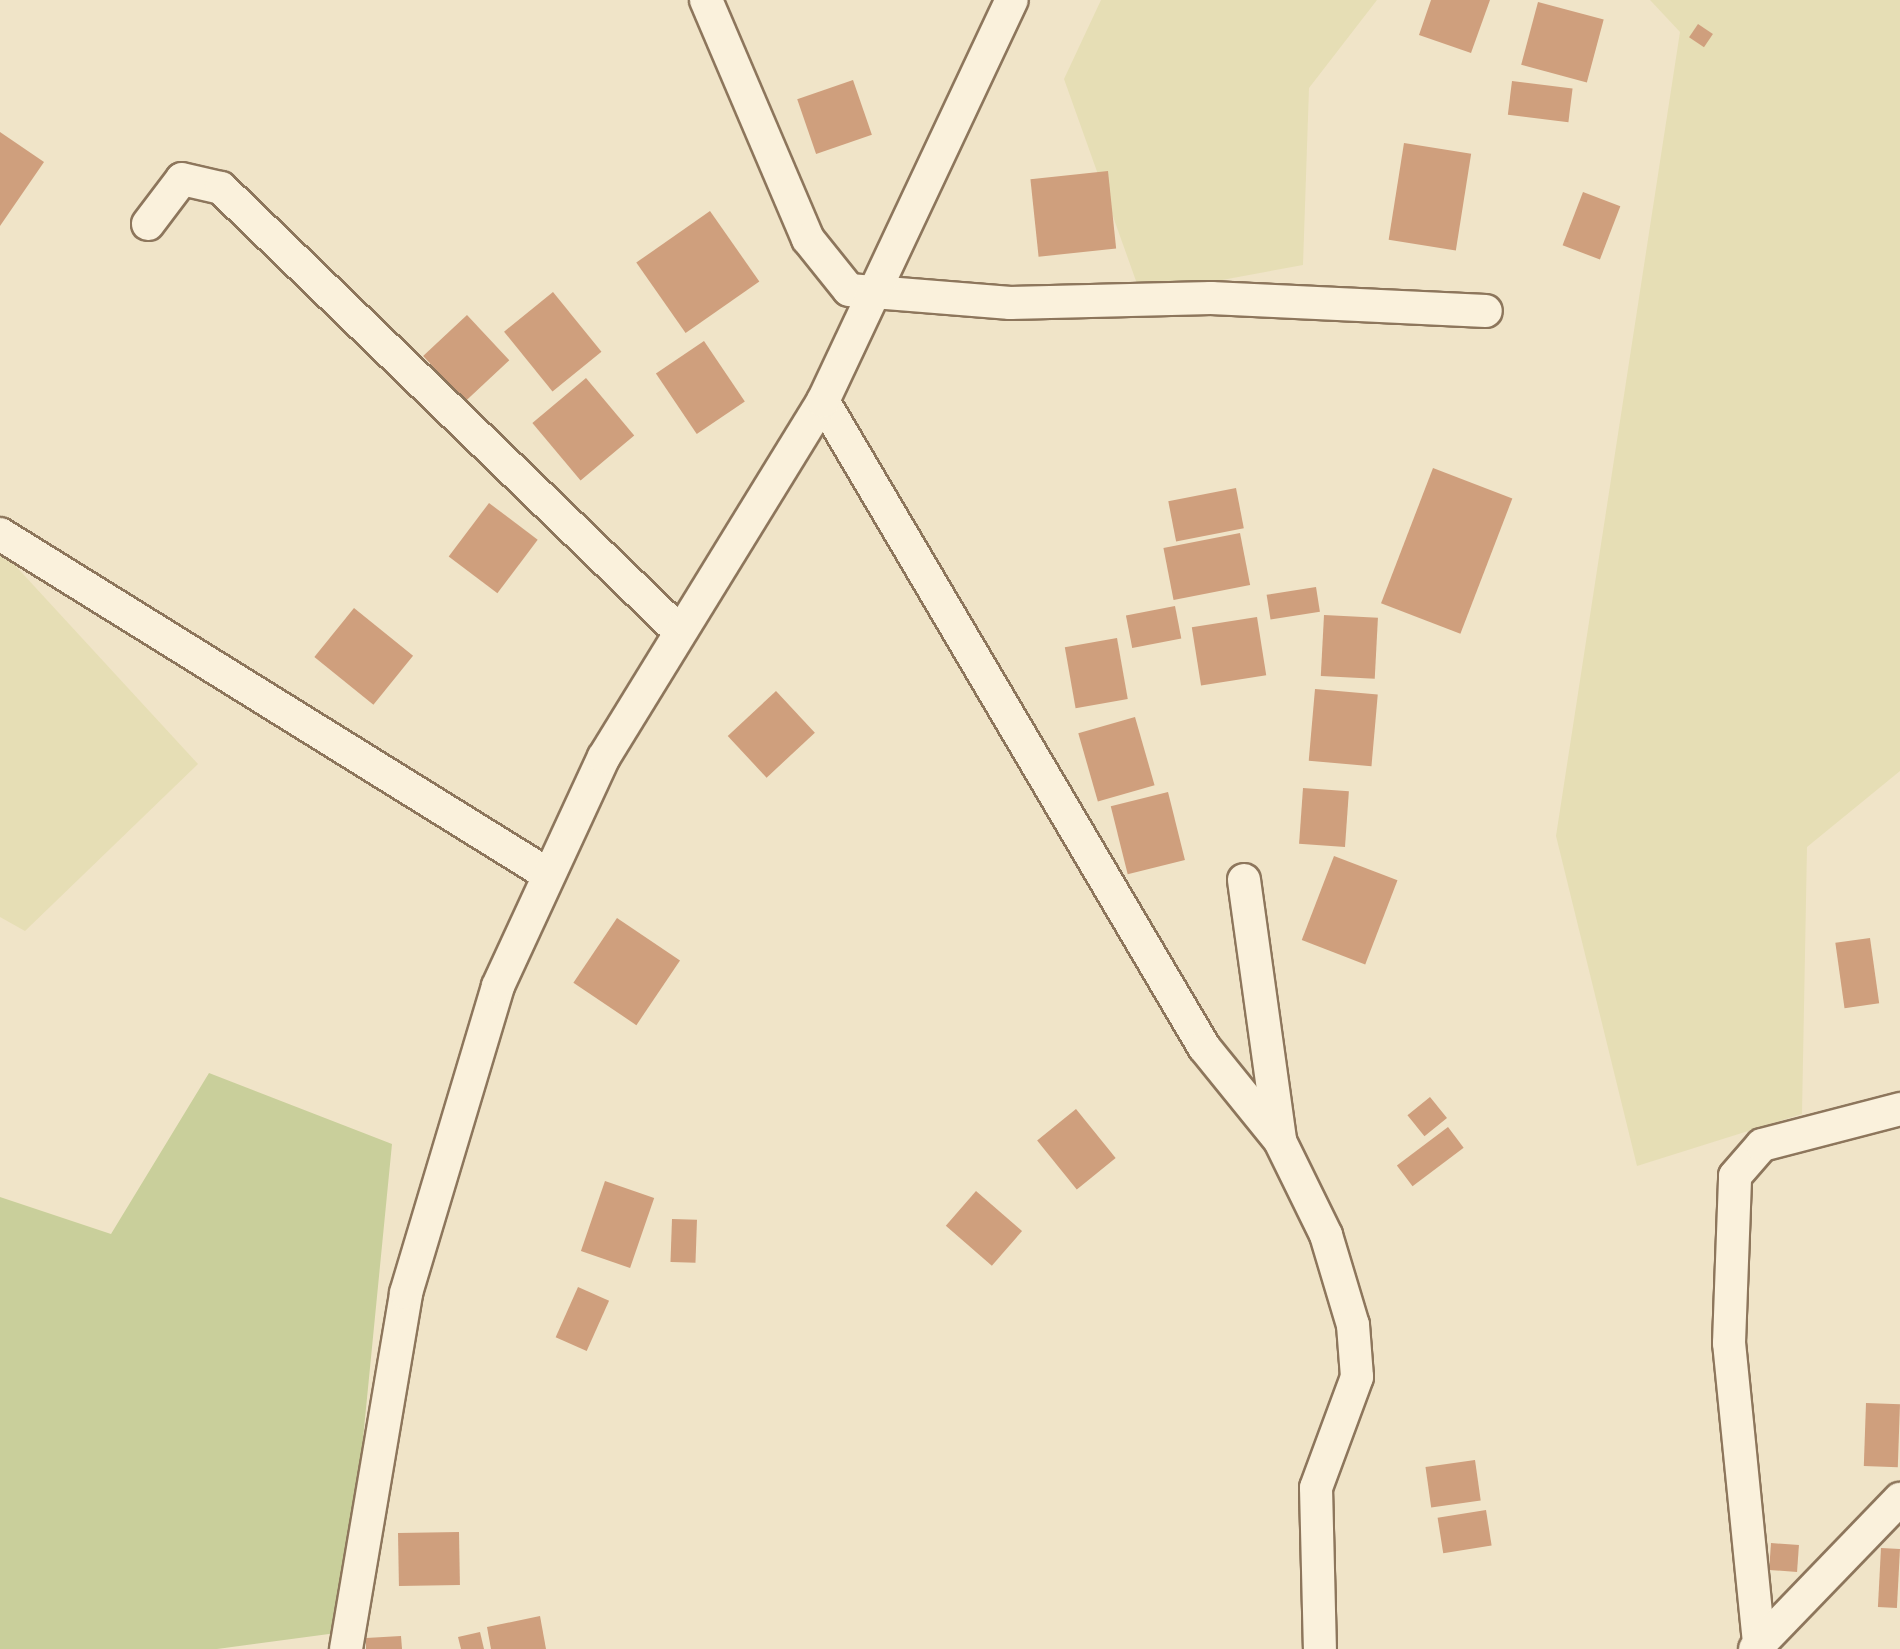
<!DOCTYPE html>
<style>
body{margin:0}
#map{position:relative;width:1900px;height:1649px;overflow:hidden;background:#f0e4c8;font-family:Georgia,serif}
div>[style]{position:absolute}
.farmland>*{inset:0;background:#e6deb5}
.green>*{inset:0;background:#c9cf9b}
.building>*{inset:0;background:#cf9f7d;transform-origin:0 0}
.roads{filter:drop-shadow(2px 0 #8d765c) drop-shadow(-2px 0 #8d765c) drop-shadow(0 2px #8d765c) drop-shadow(0 -2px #8d765c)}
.street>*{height:32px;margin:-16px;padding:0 16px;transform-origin:16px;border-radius:16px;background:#faf1dc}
span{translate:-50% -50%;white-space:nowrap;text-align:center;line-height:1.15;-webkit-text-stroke:8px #f7eed8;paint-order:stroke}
</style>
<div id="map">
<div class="farmland">
<i style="clip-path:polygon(1101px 0,1377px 0,1309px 88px,1303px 265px,1141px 295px,1064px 79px)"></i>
<i style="clip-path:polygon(1650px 0,1900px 0,1900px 771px,1807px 847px,1802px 1114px,1637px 1166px,1556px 836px,1680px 32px)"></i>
<i style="clip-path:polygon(0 549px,198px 764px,25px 931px,0 917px)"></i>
</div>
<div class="green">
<i style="clip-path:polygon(209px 1073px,392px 1144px,344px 1632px,217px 1649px,0 1649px,0 1197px,111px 1234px)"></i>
</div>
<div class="building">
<i style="clip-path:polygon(1431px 0,1490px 0,1471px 53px,1419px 35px)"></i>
<i style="left:1538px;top:2px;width:68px;height:65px;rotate:15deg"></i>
<i style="left:1698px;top:24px;width:18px;height:16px;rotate:34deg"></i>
<i style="left:853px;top:80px;width:58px;height:59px;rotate:71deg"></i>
<i style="left:1512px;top:81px;width:61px;height:34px;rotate:7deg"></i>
<i style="clip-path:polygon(0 132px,44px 162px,0 226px)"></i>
<i style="left:1404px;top:143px;width:68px;height:98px;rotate:9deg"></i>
<i style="left:1108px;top:171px;width:78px;height:78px;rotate:84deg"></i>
<i style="left:1583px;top:192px;width:40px;height:57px;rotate:21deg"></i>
<i style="left:710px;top:211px;width:86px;height:90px;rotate:55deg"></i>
<i style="left:553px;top:292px;width:77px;height:63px;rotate:51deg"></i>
<i style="left:467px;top:315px;width:62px;height:60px;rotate:47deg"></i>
<i style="left:704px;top:341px;width:73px;height:58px;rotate:56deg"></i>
<i style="left:586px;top:378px;width:75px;height:70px;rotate:50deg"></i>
<i style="left:1433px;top:468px;width:85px;height:145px;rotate:21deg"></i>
<i style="left:1236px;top:488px;width:41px;height:69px;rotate:79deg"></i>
<i style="left:489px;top:503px;width:61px;height:67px;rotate:37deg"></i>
<i style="left:1240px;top:533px;width:53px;height:78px;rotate:79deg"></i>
<i style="left:1316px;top:587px;width:25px;height:50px;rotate:81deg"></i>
<i style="left:1175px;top:606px;width:33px;height:50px;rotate:79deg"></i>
<i style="left:354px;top:608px;width:76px;height:63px;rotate:39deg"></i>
<i style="left:1324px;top:615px;width:54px;height:61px;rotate:3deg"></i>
<i style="left:1257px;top:617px;width:59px;height:66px;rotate:81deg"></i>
<i style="left:1117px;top:638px;width:62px;height:53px;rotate:80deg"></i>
<i style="left:1315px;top:689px;width:63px;height:72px;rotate:5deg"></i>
<i style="left:776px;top:691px;width:57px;height:66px;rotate:47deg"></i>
<i style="left:1135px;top:717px;width:71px;height:59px;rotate:74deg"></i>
<i style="left:1303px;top:788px;width:46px;height:56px;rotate:4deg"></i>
<i style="left:1168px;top:792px;width:70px;height:59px;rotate:76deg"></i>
<i style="left:1334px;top:856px;width:68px;height:90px;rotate:21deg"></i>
<i style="left:617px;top:918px;width:76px;height:78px;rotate:34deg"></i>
<i style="left:1870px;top:938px;width:66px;height:35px;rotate:82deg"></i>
<i style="left:1430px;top:1097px;width:27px;height:29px;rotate:51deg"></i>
<i style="left:1076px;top:1109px;width:63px;height:50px;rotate:51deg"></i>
<i style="left:1448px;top:1127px;width:26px;height:64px;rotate:53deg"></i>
<i style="left:605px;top:1181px;width:52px;height:74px;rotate:19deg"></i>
<i style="left:976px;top:1191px;width:61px;height:46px;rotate:41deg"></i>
<i style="left:672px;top:1219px;width:25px;height:43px;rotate:2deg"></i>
<i style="left:578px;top:1287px;width:34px;height:55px;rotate:24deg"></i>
<i style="left:1866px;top:1403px;width:34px;height:63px;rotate:2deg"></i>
<i style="left:1475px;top:1460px;width:41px;height:50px;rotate:82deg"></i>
<i style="left:1486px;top:1510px;width:36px;height:49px;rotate:81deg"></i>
<i style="left:459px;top:1532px;width:53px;height:61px;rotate:89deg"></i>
<i style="left:1771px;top:1543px;width:28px;height:27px;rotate:4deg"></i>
<i style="left:1881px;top:1548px;width:19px;height:59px;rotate:3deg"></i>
<i style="clip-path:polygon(540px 1616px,546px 1649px,491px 1649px,487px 1627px)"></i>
<i style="clip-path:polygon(480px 1632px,484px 1649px,461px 1649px,458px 1637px)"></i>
<i style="clip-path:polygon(401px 1636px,402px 1649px,366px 1649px,366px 1638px)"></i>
</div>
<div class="roads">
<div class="street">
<i style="left:706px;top:0;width:260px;rotate:66.9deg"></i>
<i style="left:808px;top:239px;width:65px;rotate:51.2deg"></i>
<i style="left:849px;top:290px;width:162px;rotate:4.6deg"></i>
<i style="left:1010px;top:303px;width:201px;rotate:-1.4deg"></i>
<i style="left:1211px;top:298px;width:275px;rotate:2.7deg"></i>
<i style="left:148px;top:224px;width:56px;rotate:-52.9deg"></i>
<i style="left:182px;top:179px;width:40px;rotate:13deg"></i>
<i style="left:221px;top:188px;width:637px;rotate:44.05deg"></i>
<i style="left:823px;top:401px;width:750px;rotate:59.47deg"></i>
<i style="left:1204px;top:1047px;width:121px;rotate:51deg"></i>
<i style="left:1280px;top:1141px;width:105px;rotate:63.9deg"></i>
<i style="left:1326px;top:1235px;width:94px;rotate:73.3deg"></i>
<i style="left:1353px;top:1325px;width:52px;rotate:85.6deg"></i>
<i style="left:1357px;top:1377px;width:118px;rotate:110.3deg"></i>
<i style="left:1316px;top:1488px;width:161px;rotate:88.6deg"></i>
<i style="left:0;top:534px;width:640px;rotate:31.85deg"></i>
<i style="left:1244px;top:880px;width:260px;rotate:82.1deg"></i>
<i style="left:1759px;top:1643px;width:301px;rotate:-95.7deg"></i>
<i style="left:1729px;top:1343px;width:167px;rotate:-87.9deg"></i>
<i style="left:1735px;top:1176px;width:41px;rotate:-48.9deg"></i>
<i style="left:1762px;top:1145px;width:143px;rotate:-14.6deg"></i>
<i style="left:346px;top:1649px;width:361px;rotate:-80.4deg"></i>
<i style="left:406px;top:1293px;width:320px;rotate:-73.3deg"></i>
<i style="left:498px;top:986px;width:252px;rotate:-65.2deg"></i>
<i style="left:604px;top:757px;width:418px;rotate:-58.4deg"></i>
<i style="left:823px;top:401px;width:443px;rotate:-64.8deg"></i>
<i style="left:1755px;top:1649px;width:209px;rotate:-46deg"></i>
</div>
</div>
</div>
